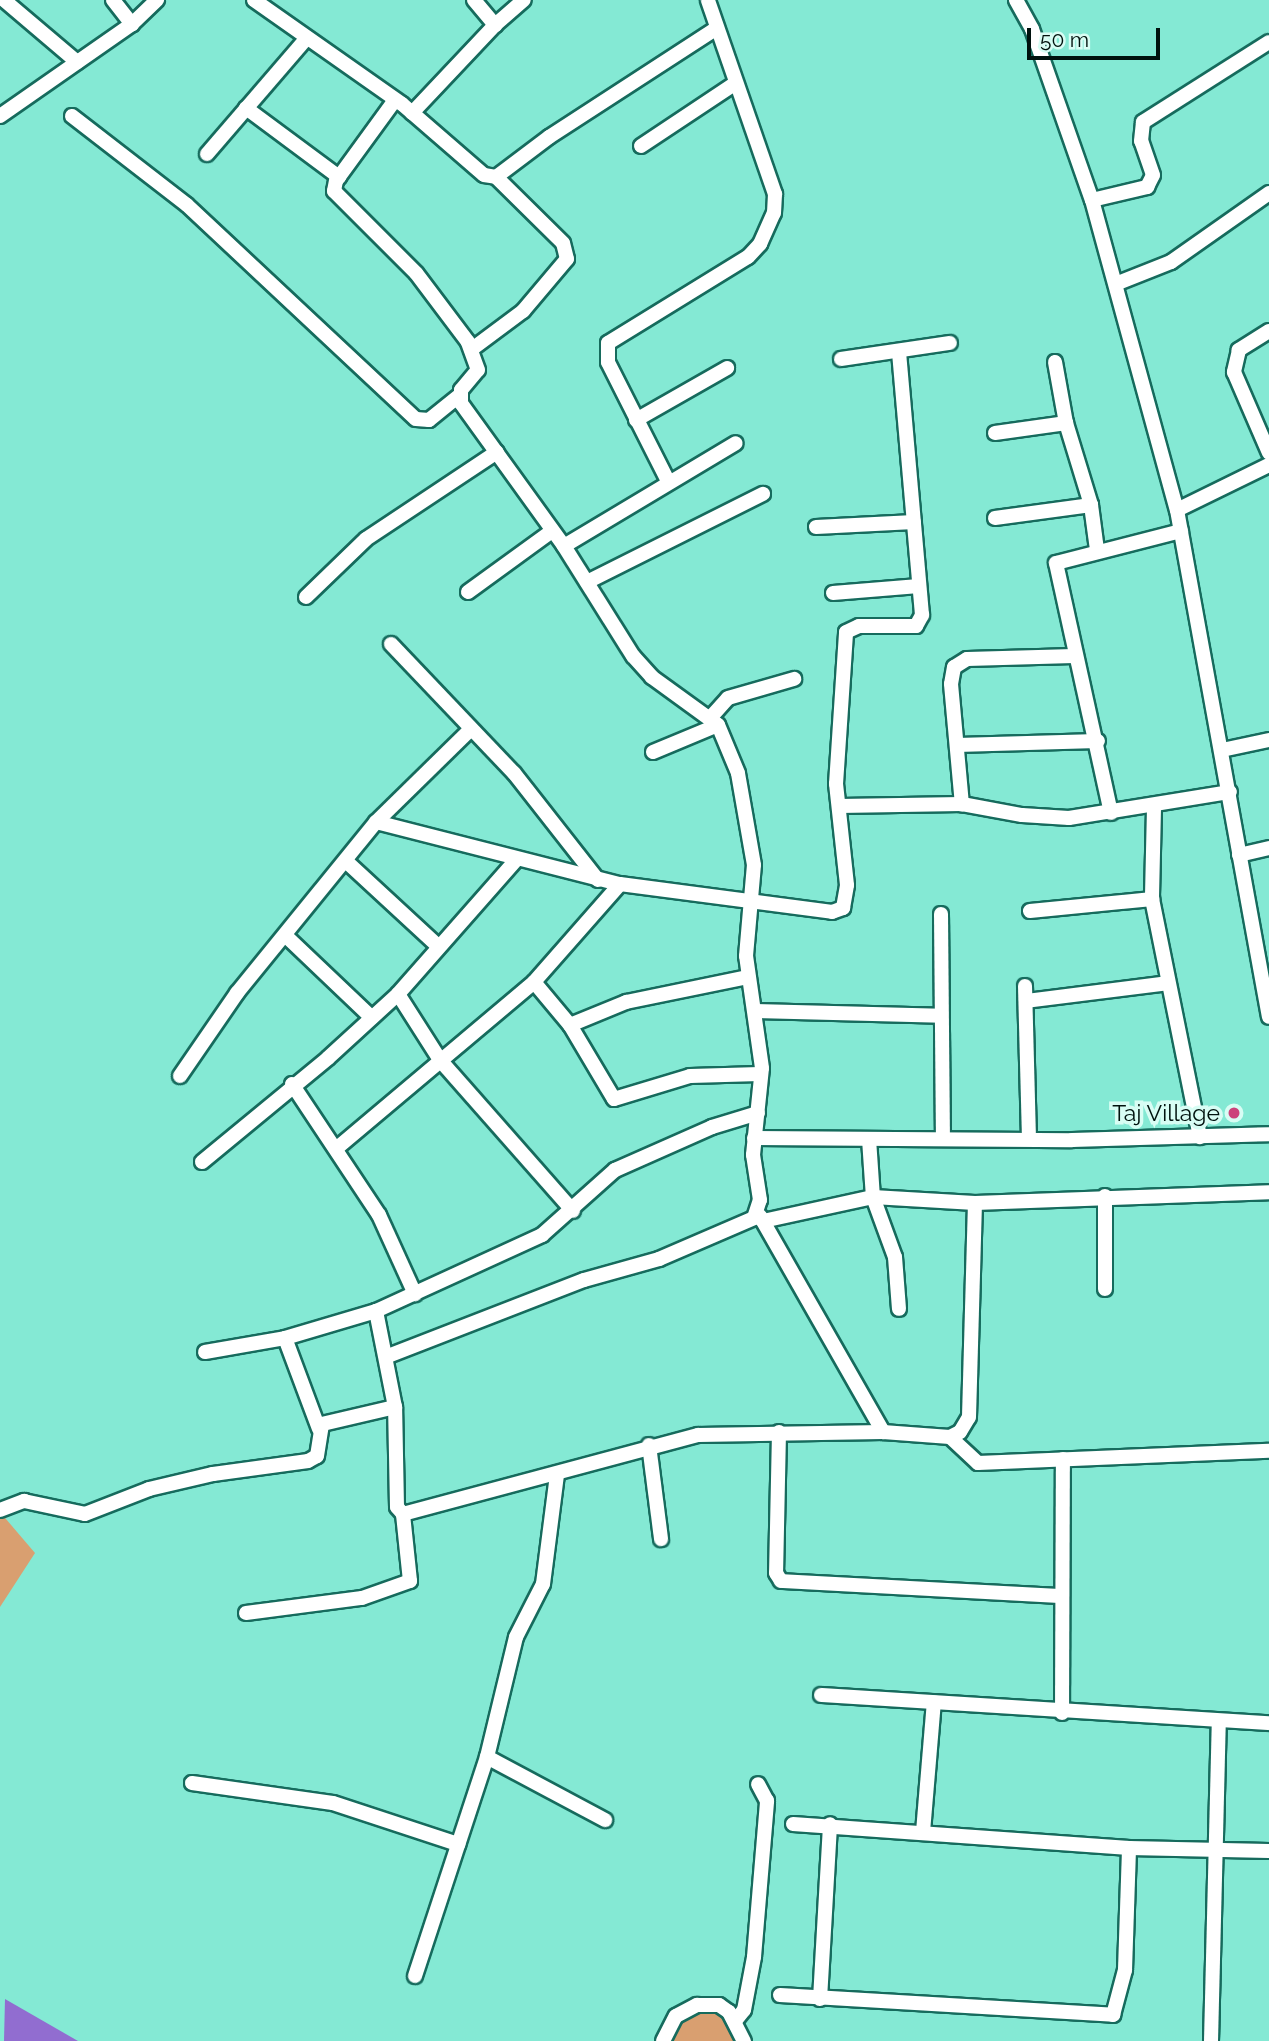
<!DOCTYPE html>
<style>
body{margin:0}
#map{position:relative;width:1269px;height:2041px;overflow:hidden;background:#84e9d4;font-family:Raleway,sans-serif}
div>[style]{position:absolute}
.green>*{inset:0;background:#d99f70}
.water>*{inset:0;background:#916dd0}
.roads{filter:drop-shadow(2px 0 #166b5d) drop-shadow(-2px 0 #166b5d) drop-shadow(0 2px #166b5d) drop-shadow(0 -2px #166b5d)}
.street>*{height:14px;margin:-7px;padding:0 7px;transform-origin:7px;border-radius:7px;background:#fff}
.dots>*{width:19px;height:19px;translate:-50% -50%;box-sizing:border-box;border:4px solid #d8fdf4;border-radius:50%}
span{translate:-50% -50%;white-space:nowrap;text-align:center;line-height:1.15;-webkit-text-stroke:7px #d8fdf4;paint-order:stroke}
.poi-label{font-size:23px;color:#00120e}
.right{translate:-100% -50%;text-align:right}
.scale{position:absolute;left:1027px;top:28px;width:133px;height:32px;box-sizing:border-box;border:4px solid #00120e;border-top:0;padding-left:9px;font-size:21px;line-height:24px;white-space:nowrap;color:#00120e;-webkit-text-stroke:5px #d8fdf4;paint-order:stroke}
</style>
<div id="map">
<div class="green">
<i style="clip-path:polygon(0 1512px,35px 1553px,0 1607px)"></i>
<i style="clip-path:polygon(732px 2005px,747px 2041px,672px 2041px,688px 2006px)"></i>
</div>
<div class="water">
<i style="clip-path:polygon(5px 1999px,78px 2041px,4px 2041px)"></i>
</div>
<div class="roads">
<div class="street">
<i style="left:4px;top:0;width:96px;rotate:40.3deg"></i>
<i style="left:113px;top:0;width:31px;rotate:52deg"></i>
<i style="left:254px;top:0;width:181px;rotate:35.1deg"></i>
<i style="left:402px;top:104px;width:108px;rotate:40.9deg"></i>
<i style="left:484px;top:175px;width:12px;rotate:9deg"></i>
<i style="left:496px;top:177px;width:66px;rotate:-37deg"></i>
<i style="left:549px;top:137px;width:200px;rotate:-33deg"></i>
<i style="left:474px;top:0;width:33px;rotate:50deg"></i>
<i style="left:1016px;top:0;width:33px;rotate:61deg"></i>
<i style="left:1032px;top:29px;width:181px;rotate:70.7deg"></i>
<i style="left:1092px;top:200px;width:321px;rotate:74.7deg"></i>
<i style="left:1177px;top:510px;width:515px;rotate:79.72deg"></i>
<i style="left:246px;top:108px;width:116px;rotate:36.6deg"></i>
<i style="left:412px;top:113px;width:121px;rotate:-46.7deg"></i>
<i style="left:495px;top:25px;width:38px;rotate:-41deg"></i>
<i style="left:0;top:116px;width:161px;rotate:-34.9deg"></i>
<i style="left:132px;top:24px;width:35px;rotate:-44deg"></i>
<i style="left:72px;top:116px;width:145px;rotate:37.7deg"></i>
<i style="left:187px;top:205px;width:313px;rotate:43.1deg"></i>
<i style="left:416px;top:419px;width:13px;rotate:4deg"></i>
<i style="left:429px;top:420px;width:38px;rotate:-39deg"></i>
<i style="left:641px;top:146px;width:114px;rotate:-33.6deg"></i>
<i style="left:207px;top:154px;width:152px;rotate:-49.3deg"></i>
<i style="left:1092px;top:200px;width:57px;rotate:-13.3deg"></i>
<i style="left:1147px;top:187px;width:13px;rotate:-63deg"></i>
<i style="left:1153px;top:175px;width:36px;rotate:-109deg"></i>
<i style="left:1141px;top:141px;width:19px;rotate:-84deg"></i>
<i style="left:1143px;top:122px;width:149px;rotate:-32.4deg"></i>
<i style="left:1118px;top:283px;width:57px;rotate:-21.6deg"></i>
<i style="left:1171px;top:262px;width:120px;rotate:-35.1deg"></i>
<i style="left:1269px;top:331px;width:36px;rotate:148deg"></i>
<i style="left:1239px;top:350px;width:23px;rotate:103deg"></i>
<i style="left:1234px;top:372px;width:88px;rotate:66.6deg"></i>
<i style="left:472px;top:349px;width:64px;rotate:-36.7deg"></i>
<i style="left:523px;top:311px;width:68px;rotate:-49.8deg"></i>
<i style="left:567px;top:259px;width:16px;rotate:-104deg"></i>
<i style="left:563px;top:243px;width:94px;rotate:-135.4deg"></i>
<i style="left:841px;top:359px;width:110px;rotate:-8.4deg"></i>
<i style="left:1055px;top:362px;width:62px;rotate:79.8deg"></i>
<i style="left:1066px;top:423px;width:86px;rotate:73deg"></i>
<i style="left:1091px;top:505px;width:45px;rotate:82.4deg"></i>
<i style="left:636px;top:420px;width:105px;rotate:-29.7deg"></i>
<i style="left:995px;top:433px;width:72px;rotate:-8deg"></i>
<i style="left:668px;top:481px;width:133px;rotate:-116.8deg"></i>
<i style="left:608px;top:362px;width:19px;rotate:-90deg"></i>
<i style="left:608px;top:343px;width:164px;rotate:-31.6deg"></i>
<i style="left:748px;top:257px;width:18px;rotate:-47deg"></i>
<i style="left:760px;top:244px;width:34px;rotate:-66deg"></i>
<i style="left:774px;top:213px;width:19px;rotate:-87deg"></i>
<i style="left:775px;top:194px;width:205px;rotate:-109.1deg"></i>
<i style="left:1177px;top:510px;width:102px;rotate:-26.1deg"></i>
<i style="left:995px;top:518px;width:97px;rotate:-7.7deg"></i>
<i style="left:816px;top:527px;width:98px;rotate:-2.9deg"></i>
<i style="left:564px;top:546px;width:200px;rotate:-30.9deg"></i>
<i style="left:587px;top:582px;width:197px;rotate:-26.6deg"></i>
<i style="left:468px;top:592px;width:104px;rotate:-36deg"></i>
<i style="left:833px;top:593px;width:86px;rotate:-4.7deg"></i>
<i style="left:306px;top:597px;width:83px;rotate:-44deg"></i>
<i style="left:366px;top:539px;width:157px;rotate:-33.6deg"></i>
<i style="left:391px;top:644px;width:178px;rotate:46.4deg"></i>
<i style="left:514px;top:773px;width:136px;rotate:51.9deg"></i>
<i style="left:1074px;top:656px;width:107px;rotate:178.4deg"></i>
<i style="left:967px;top:659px;width:15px;rotate:148deg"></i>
<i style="left:954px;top:667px;width:17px;rotate:100deg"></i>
<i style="left:951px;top:684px;width:121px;rotate:84.8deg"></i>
<i style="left:962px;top:804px;width:61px;rotate:10.4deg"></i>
<i style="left:1022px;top:815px;width:47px;rotate:3.7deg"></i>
<i style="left:1069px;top:818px;width:163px;rotate:-9.2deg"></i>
<i style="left:711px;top:717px;width:25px;rotate:-48deg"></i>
<i style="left:728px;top:698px;width:69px;rotate:-16.1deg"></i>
<i style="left:957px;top:745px;width:141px;rotate:-1.6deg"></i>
<i style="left:1222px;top:750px;width:48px;rotate:-12deg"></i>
<i style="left:653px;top:752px;width:70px;rotate:-22.6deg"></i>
<i style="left:839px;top:806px;width:123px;rotate:-0.9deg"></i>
<i style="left:1154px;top:808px;width:91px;rotate:91.3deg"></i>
<i style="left:1152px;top:899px;width:243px;rotate:78.6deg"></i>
<i style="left:1111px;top:813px;width:256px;rotate:-102.4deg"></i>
<i style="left:1056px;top:563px;width:129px;rotate:-14.4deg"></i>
<i style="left:376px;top:822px;width:252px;rotate:14.3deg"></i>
<i style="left:620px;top:884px;width:214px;rotate:7.5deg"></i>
<i style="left:832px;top:912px;width:12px;rotate:-20deg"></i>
<i style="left:843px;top:908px;width:23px;rotate:-80deg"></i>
<i style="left:847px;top:885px;width:102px;rotate:-96.2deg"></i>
<i style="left:836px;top:784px;width:152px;rotate:-86.2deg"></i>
<i style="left:846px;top:632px;width:14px;rotate:-25deg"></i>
<i style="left:859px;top:626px;width:57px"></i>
<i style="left:916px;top:626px;width:13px;rotate:-61deg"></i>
<i style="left:922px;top:615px;width:265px;rotate:-95deg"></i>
<i style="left:1239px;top:855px;width:31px;rotate:-13deg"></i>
<i style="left:348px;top:863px;width:122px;rotate:42.7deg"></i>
<i style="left:1030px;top:911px;width:123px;rotate:-5.6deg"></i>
<i style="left:941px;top:914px;width:225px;rotate:89.5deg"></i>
<i style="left:287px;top:937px;width:117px;rotate:43.6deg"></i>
<i style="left:534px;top:982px;width:56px;rotate:50.1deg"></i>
<i style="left:570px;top:1025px;width:86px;rotate:59.3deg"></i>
<i style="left:614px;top:1099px;width:79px;rotate:-16.8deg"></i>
<i style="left:690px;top:1076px;width:70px;rotate:-1.6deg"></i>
<i style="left:1025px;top:986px;width:153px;rotate:88.5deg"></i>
<i style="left:398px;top:994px;width:78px;rotate:57.5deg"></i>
<i style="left:440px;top:1060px;width:201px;rotate:48.6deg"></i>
<i style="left:1026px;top:1001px;width:143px;rotate:-7.2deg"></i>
<i style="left:755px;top:1011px;width:186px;rotate:1.5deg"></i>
<i style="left:570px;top:1025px;width:61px;rotate:-22.3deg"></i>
<i style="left:626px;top:1002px;width:125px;rotate:-11.6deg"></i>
<i style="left:180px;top:1076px;width:101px;rotate:-55.5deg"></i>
<i style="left:237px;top:993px;width:220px;rotate:-50.9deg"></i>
<i style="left:376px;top:822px;width:133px;rotate:-44.4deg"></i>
<i style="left:292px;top:1084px;width:157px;rotate:56.4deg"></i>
<i style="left:379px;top:1215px;width:87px;rotate:65.5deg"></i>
<i style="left:754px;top:1138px;width:318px;rotate:0.4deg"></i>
<i style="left:1072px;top:1140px;width:197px;rotate:-1.7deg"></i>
<i style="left:869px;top:1139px;width:58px;rotate:86.1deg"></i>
<i style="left:873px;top:1197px;width:64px;rotate:69.9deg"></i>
<i style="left:895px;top:1257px;width:52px;rotate:85.6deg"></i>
<i style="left:337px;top:1148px;width:258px;rotate:-40.1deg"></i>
<i style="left:534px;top:982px;width:130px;rotate:-48.7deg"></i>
<i style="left:202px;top:1162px;width:163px;rotate:-39.5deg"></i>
<i style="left:328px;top:1058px;width:95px;rotate:-42.4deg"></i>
<i style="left:398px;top:994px;width:179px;rotate:-48.6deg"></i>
<i style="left:1105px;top:1196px;width:93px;rotate:90deg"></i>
<i style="left:760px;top:1216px;width:249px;rotate:60.3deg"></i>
<i style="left:763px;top:1221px;width:113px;rotate:-12.3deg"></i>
<i style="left:873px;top:1197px;width:102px;rotate:3.4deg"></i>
<i style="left:975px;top:1203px;width:294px;rotate:-2.1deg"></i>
<i style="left:285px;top:1338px;width:97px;rotate:69.5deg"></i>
<i style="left:205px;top:1352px;width:81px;rotate:-9.9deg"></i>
<i style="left:285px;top:1338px;width:95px;rotate:-16.5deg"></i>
<i style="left:376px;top:1311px;width:183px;rotate:-24.6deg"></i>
<i style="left:542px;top:1235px;width:98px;rotate:-41.7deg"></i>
<i style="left:615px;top:1170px;width:106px;rotate:-23.9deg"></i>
<i style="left:712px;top:1127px;width:48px;rotate:-16.9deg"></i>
<i style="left:388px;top:1356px;width:210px;rotate:-21.2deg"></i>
<i style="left:584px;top:1280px;width:78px;rotate:-15.6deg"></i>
<i style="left:659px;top:1259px;width:103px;rotate:-23.3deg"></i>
<i style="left:754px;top:1218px;width:19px;rotate:-72deg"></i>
<i style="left:760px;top:1200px;width:46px;rotate:-98.8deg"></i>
<i style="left:753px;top:1155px;width:87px;rotate:-84.1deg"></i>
<i style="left:762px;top:1068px;width:113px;rotate:-98.1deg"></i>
<i style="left:746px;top:956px;width:91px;rotate:-85deg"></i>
<i style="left:754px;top:865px;width:93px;rotate:-99.9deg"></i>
<i style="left:738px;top:773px;width:52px;rotate:-112.6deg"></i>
<i style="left:718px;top:725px;width:82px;rotate:-144deg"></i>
<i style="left:652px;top:677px;width:28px;rotate:-132deg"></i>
<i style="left:633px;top:656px;width:130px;rotate:-122.1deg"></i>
<i style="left:564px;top:546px;width:176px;rotate:-125.8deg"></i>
<i style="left:461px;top:403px;width:13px;rotate:-90deg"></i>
<i style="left:461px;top:390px;width:26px;rotate:-50deg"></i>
<i style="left:478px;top:370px;width:30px;rotate:-110deg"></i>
<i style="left:468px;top:342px;width:86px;rotate:-127deg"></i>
<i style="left:416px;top:273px;width:116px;rotate:-135deg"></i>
<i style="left:334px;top:191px;width:10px;rotate:-79deg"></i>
<i style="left:336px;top:181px;width:100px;rotate:-53.9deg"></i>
<i style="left:779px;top:1432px;width:141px;rotate:91.2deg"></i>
<i style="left:776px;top:1573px;width:9px;rotate:58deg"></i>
<i style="left:781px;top:1581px;width:281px;rotate:3.1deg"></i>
<i style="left:950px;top:1437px;width:38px;rotate:43deg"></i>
<i style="left:978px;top:1463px;width:291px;rotate:-2.4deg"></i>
<i style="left:649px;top:1445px;width:95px;rotate:82.7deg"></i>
<i style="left:0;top:1510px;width:26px;rotate:-21deg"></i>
<i style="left:24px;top:1501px;width:62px;rotate:12deg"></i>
<i style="left:85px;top:1514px;width:69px;rotate:-21.3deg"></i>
<i style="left:149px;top:1489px;width:66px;rotate:-13.2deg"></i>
<i style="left:213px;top:1474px;width:96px;rotate:-7.8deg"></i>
<i style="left:308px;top:1461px;width:10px;rotate:-29deg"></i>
<i style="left:317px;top:1456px;width:32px;rotate:-81deg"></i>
<i style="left:322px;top:1424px;width:75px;rotate:-13.1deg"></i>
<i style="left:403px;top:1514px;width:305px;rotate:-15deg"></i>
<i style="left:698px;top:1435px;width:185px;rotate:-0.9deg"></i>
<i style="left:883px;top:1432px;width:67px;rotate:4.3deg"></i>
<i style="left:950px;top:1437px;width:11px;rotate:-27deg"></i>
<i style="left:960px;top:1432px;width:17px;rotate:-59deg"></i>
<i style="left:969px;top:1417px;width:214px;rotate:-88.4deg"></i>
<i style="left:246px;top:1613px;width:117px;rotate:-7.4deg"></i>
<i style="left:362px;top:1598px;width:51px;rotate:-19.5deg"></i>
<i style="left:410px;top:1581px;width:67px;rotate:-96deg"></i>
<i style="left:403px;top:1514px;width:9px;rotate:-131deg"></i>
<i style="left:397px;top:1507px;width:100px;rotate:-91.1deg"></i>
<i style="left:395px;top:1407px;width:98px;rotate:-101.2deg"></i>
<i style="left:821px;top:1695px;width:449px;rotate:3.6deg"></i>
<i style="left:1062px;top:1713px;width:254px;rotate:-89.8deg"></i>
<i style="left:487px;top:1757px;width:134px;rotate:28.1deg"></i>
<i style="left:192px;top:1783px;width:142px;rotate:8.1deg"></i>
<i style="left:333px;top:1803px;width:132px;rotate:18.2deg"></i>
<i style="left:793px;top:1824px;width:337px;rotate:4.1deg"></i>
<i style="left:1129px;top:1848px;width:140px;rotate:1.2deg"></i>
<i style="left:923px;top:1832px;width:130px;rotate:-85.2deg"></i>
<i style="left:415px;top:1976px;width:231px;rotate:-71.8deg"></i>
<i style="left:487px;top:1757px;width:123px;rotate:-76.4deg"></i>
<i style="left:516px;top:1637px;width:59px;rotate:-63deg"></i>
<i style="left:543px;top:1584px;width:110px;rotate:-82.7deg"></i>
<i style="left:780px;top:1995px;width:334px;rotate:3.4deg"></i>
<i style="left:1113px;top:2015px;width:47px;rotate:-75.1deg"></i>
<i style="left:1125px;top:1970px;width:122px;rotate:-88.1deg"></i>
<i style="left:820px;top:1999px;width:175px;rotate:-86.7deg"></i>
<i style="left:735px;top:2021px;width:14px;rotate:-51deg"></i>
<i style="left:744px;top:2010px;width:54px;rotate:-79.3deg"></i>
<i style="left:754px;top:1957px;width:157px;rotate:-85.2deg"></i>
<i style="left:767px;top:1801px;width:19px;rotate:-118deg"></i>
<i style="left:663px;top:2041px;width:28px;rotate:-63deg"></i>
<i style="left:676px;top:2016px;width:24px;rotate:-28deg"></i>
<i style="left:697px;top:2005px;width:22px"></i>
<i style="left:719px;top:2005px;width:12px;rotate:35deg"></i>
<i style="left:729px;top:2012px;width:33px;rotate:63deg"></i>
<i style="left:1211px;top:2041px;width:320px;rotate:-88.6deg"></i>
</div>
</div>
<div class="dots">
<i style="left:1234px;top:1113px;background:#cc427b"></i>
</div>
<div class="poi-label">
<span class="right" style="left:1220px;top:1113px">Taj Village</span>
</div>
<div class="scale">50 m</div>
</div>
